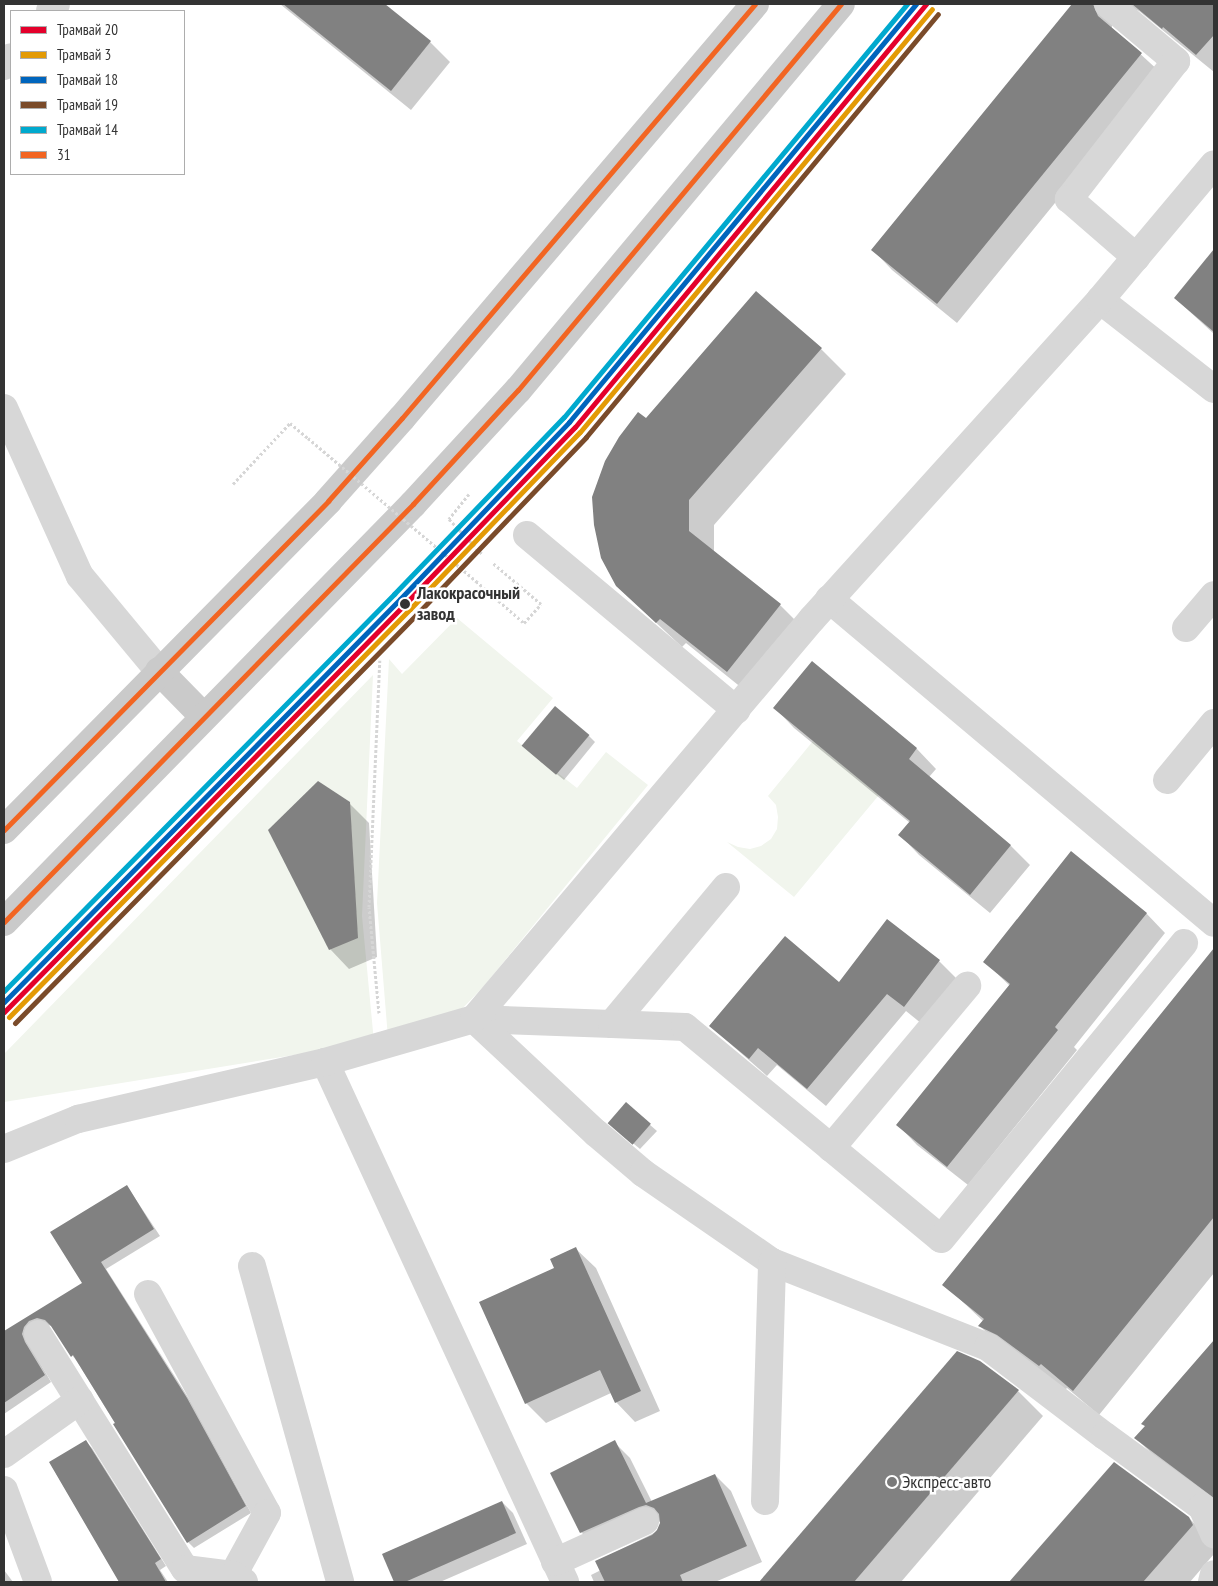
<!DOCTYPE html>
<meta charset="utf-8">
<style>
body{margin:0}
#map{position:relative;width:1218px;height:1586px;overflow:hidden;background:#fff;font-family:"PT Sans Narrow",sans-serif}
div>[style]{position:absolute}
.green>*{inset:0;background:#f1f5ed}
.shadow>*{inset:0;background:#0003}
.building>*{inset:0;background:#818181;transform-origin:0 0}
.path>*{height:3px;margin-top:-1.5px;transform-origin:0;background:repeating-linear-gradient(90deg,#d6d6d6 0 2.5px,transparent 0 5px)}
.minor>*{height:28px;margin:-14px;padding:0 14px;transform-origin:14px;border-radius:14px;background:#d7d7d7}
.major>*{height:28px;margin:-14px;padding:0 14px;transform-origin:14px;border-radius:14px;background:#cacaca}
.path-bridge>*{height:3px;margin-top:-1.5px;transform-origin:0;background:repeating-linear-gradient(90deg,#d6d6d6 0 2.5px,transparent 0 5px)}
.bus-1>*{height:5px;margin:-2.5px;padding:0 2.5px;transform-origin:2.5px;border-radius:2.5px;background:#f26522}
.tram-1>*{height:5px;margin:-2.5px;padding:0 2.5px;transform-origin:2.5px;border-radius:2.5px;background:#e4002b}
.tram-2>*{height:5px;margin:-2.5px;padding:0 2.5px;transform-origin:2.5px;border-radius:2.5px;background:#e39a05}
.tram-3>*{height:5px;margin:-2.5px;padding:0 2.5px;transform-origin:2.5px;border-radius:2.5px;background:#0065bd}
.tram-4>*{height:5px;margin:-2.5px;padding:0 2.5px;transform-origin:2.5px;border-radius:2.5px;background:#7a4b2a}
.tram-5>*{height:5px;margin:-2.5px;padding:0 2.5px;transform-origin:2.5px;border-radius:2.5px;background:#00a9ce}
.dots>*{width:14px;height:14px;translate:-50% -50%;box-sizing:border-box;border:2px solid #fff;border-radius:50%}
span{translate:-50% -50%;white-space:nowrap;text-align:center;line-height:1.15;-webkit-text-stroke:5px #fff;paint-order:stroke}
.stop-label{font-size:18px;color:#333;font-weight:700}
.left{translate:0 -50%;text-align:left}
.poi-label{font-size:18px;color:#333}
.frame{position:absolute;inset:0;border:5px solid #333;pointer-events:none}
.legend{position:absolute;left:10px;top:10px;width:175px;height:165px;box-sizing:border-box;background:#fff;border:1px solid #adadad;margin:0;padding:6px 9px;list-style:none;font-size:15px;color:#333}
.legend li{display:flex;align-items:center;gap:10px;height:25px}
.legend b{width:25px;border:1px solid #adadad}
</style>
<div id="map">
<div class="green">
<i style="clip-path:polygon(457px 618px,553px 698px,517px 741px,577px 788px,606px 752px,648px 785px,484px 986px,459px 1012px,388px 1038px,377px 903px,389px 659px,402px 674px)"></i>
<i style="clip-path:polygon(373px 675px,362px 916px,374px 1042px,4px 1102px,4px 1054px)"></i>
<i style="clip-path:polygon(813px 741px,879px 795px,794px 897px,727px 842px,738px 847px,750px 849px,761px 846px,771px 839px,777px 829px,778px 817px,776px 805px,768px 796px)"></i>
</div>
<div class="shadow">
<i style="clip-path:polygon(280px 4px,383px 4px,430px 42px,450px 62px,411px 110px)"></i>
<i style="clip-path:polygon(1074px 4px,1214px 4px,1214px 72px,1139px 11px,1131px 8px,1112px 21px,1112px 28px,1161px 73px,957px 323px,892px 270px,873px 250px)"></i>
<i style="clip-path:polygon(1214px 251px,1214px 334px,1175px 298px)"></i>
<i style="clip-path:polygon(821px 349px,846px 374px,714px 525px,714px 552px,780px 605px,805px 630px,753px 697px,686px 643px,682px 647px,617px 586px,646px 419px)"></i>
<i style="clip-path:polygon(812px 663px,917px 749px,936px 769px,929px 777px,1011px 846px,1030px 865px,990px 913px,919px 855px,900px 835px,910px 823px,794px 728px,775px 708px)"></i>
<i style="clip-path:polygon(589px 736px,595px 742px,564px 780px,530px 752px)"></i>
<i style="clip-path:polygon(349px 803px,369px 823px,377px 957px,349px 969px,330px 949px)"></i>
<i style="clip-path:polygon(1146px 913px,1165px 933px,1074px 1047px,1077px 1050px,968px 1185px,917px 1145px,898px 1125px,1010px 986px,985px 962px)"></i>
<i style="clip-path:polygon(887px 921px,939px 961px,957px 979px,922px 1024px,906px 1011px,826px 1106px,777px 1065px,767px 1076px,710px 1026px,839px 983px)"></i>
<i style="clip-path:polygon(1209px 957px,1214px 961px,1214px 1273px,1099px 1415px,1067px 1388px,1065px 1390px,1005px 1351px,980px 1326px,984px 1322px,944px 1284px)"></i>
<i style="clip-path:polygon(626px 1104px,657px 1131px,640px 1149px,616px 1129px)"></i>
<i style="clip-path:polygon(127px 1186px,160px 1236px,106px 1269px,193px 1405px,251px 1513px,194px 1548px,188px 1542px,78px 1363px,51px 1326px,45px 1324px,28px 1342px,51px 1382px,4px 1414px,4px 1333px,84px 1283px)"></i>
<i style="clip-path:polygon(576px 1249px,596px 1268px,660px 1411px,635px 1422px,616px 1402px,611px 1393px,546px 1423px,526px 1403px,555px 1269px)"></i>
<i style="clip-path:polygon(1214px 1342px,1214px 1503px,1161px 1463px,1136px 1438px,1146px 1427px,1143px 1424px)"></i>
<i style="clip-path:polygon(1018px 1391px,1043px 1416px,901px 1582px,781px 1582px,770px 1571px)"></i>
<i style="clip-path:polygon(86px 1442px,92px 1448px,166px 1566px,160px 1570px,168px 1582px,120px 1582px,50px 1463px)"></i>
<i style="clip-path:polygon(614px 1442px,630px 1458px,652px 1502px,715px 1475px,731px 1491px,762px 1562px,715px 1582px,594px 1582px,591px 1575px,601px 1570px,596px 1562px,658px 1531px,661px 1521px,597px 1548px,581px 1532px,551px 1474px)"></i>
<i style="clip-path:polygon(1114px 1463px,1189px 1518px,1214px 1544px,1214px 1554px,1190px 1582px,1011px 1582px)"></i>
<i style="clip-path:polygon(502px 1502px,513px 1513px,527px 1544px,440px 1582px,396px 1582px,383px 1554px)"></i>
<i style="clip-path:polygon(4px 1570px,13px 1582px,4px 1582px)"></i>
</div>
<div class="building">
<i style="clip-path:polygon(283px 4px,385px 4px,431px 41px,391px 91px)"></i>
<i style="clip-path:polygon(1072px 4px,1093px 4px,1098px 16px,1142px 53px,937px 304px,871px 250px)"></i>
<i style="clip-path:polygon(1132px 4px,1214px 4px,1214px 35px,1196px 55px,1163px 27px,1162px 29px)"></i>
<i style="clip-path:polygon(1214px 249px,1214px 332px,1174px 298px)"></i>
<i style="clip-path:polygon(756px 291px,822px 348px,689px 500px,689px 531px,781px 604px,727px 672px,660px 619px,656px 623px,616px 586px,601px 558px,594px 525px,592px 497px,605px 461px,619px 437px,638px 412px,646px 418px)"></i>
<i style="clip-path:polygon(812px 661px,917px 748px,909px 759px,1011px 845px,970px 895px,898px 835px,910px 821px,773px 708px)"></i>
<i style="left:555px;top:706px;width:45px;height:52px;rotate:40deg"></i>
<i style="clip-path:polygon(318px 781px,350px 802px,358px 938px,329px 950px,268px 830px)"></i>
<i style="clip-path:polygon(1071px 851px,1147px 913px,1055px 1027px,1058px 1030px,947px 1167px,896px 1125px,1010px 984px,983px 962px)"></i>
<i style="clip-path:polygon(887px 919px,940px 960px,904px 1007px,887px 994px,807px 1089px,758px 1048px,749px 1059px,709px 1026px,785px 936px,839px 982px)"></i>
<i style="clip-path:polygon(1214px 948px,1214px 1217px,1073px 1391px,1041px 1364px,1039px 1366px,997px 1335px,978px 1326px,984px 1319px,942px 1285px)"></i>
<i style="left:626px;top:1102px;width:33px;height:28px;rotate:41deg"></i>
<i style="clip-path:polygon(127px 1185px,154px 1229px,101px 1262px,187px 1398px,246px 1506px,187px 1543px,113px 1424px,115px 1423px,73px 1355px,71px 1357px,51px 1326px,45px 1320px,37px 1318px,29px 1321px,24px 1327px,22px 1334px,25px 1342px,45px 1375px,4px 1403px,4px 1331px,82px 1283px,50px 1232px)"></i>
<i style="clip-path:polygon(576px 1247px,641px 1391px,615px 1403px,600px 1370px,525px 1404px,479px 1302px,554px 1268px,550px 1259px)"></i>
<i style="clip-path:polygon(1214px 1340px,1214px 1498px,1134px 1438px,1145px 1426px,1141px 1424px)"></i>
<i style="clip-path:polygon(957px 1351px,980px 1361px,1019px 1390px,854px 1582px,759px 1582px)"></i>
<i style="clip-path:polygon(86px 1440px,161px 1559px,155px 1563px,166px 1582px,119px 1582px,49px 1462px)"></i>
<i style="clip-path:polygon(615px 1440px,646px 1503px,715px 1474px,747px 1546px,680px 1575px,683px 1582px,605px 1582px,595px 1561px,652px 1535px,657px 1530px,660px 1523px,659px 1514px,654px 1508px,646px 1505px,639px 1507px,580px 1533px,550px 1473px)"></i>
<i style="clip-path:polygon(1114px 1462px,1189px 1517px,1193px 1525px,1143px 1582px,1009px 1582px)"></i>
<i style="clip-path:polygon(502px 1501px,516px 1533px,405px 1582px,394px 1582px,382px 1554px)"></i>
</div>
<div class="path">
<i style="left:233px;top:484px;width:83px;rotate:-46.9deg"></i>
<i style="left:290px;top:423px;width:23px;rotate:40deg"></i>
<i style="left:469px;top:494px;width:32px;rotate:129deg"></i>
<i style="left:449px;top:519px;width:50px;rotate:46.6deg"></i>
<i style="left:476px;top:581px;width:64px;rotate:41.2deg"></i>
<i style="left:524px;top:623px;width:25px;rotate:-48deg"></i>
<i style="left:541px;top:604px;width:63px;rotate:-139.5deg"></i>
<i style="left:379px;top:1013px;width:106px;rotate:-95.4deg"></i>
<i style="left:369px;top:907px;width:247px;rotate:-87.5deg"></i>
</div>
<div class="minor">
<i style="left:1108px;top:4px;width:89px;rotate:40deg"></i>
<i style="left:1176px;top:61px;width:175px;rotate:127.8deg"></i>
<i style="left:1069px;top:199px;width:89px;rotate:40.9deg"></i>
<i style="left:50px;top:11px;width:9px;rotate:-49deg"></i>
<i style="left:4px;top:66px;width:11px;rotate:-52deg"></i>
<i style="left:1100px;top:300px;width:145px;rotate:38deg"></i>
<i style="left:4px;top:408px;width:184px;rotate:65.7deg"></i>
<i style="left:80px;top:576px;width:124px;rotate:50.3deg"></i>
<i style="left:527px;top:535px;width:273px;rotate:39.9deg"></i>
<i style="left:829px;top:599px;width:503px;rotate:40.08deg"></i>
<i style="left:1186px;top:628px;width:43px;rotate:-49.7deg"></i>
<i style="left:1167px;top:780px;width:74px;rotate:-50.5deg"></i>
<i style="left:726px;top:887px;width:178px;rotate:129.8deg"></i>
<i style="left:612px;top:1024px;width:138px;rotate:-177.9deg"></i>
<i style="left:474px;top:1019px;width:167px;rotate:43.1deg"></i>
<i style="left:596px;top:1133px;width:62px;rotate:40.4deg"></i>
<i style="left:643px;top:1173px;width:157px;rotate:34.6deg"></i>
<i style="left:772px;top:1262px;width:232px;rotate:21.5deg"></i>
<i style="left:988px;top:1347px;width:147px;rotate:37.3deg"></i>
<i style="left:1105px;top:1436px;width:120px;rotate:36.2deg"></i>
<i style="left:1202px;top:1507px;width:30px;rotate:66deg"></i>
<i style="left:612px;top:1024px;width:73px;rotate:2.4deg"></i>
<i style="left:685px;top:1027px;width:332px;rotate:39.6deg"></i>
<i style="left:941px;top:1239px;width:383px;rotate:-50.6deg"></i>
<i style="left:325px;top:1062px;width:573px;rotate:65.22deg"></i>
<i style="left:831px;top:1148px;width:212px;rotate:-50deg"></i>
<i style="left:4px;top:1149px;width:80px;rotate:-22.1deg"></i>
<i style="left:78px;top:1119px;width:253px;rotate:-13deg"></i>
<i style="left:325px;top:1062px;width:155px;rotate:-16.1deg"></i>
<i style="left:474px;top:1019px;width:524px;rotate:-49.8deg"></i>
<i style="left:812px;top:619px;width:430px;rotate:-47.9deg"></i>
<i style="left:1100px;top:300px;width:177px;rotate:-50deg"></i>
<i style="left:252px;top:1266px;width:328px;rotate:74.4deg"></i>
<i style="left:148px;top:1294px;width:249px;rotate:61.5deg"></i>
<i style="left:267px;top:1513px;width:71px;rotate:118.7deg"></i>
<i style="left:233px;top:1575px;width:12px;rotate:145deg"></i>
<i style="left:38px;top:1334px;width:277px;rotate:58deg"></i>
<i style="left:185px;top:1569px;width:48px;rotate:7.1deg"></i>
<i style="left:233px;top:1575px;width:13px;rotate:32deg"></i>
<i style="left:4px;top:1454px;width:93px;rotate:-35.4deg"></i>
<i style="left:4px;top:1490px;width:98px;rotate:69.7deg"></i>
<i style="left:765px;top:1501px;width:239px;rotate:-88.3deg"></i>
<i style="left:555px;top:1562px;width:99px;rotate:-24.5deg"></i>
<i style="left:1212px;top:1582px;width:8px;rotate:-76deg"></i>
</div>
<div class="major">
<i style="left:159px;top:671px;width:64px;rotate:45.6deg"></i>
<i style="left:4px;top:830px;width:462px;rotate:-45.4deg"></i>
<i style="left:328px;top:501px;width:111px;rotate:-48.3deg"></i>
<i style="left:402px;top:418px;width:544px;rotate:-49.55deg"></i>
<i style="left:4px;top:922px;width:585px;rotate:-45.62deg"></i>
<i style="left:413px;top:504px;width:155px;rotate:-47.4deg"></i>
<i style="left:518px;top:390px;width:503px;rotate:-50.08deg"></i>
</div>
<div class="path-bridge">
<i style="left:308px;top:438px;width:221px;rotate:40.4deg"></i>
</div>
<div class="bus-1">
<i style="left:4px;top:830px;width:462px;rotate:-45.4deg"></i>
<i style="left:328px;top:501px;width:111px;rotate:-48.3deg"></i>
<i style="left:402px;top:418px;width:544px;rotate:-49.55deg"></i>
<i style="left:4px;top:922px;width:585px;rotate:-45.62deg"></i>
<i style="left:413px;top:504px;width:155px;rotate:-47.4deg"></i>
<i style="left:518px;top:390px;width:503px;rotate:-50.08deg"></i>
</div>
<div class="tram-1">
<i style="left:4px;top:1012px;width:572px;rotate:-45.5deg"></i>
<i style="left:405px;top:604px;width:245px;rotate:-46.2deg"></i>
<i style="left:575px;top:427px;width:550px;rotate:-50.31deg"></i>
</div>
<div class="tram-2">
<i style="left:9px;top:1017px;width:572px;rotate:-45.5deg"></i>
<i style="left:410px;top:609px;width:245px;rotate:-46.2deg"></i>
<i style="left:580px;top:432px;width:550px;rotate:-50.23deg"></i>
</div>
<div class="tram-3">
<i style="left:4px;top:1002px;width:565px;rotate:-45.5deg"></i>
<i style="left:400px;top:599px;width:245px;rotate:-46.3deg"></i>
<i style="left:569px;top:422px;width:543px;rotate:-50.3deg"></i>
</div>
<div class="tram-4">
<i style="left:15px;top:1023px;width:572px;rotate:-45.5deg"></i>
<i style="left:416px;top:615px;width:246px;rotate:-46.3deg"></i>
<i style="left:586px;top:437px;width:550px;rotate:-50.23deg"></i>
</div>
<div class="tram-5">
<i style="left:4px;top:991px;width:557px;rotate:-45.51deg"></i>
<i style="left:394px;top:594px;width:245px;rotate:-46.2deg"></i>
<i style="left:564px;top:417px;width:537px;rotate:-50.29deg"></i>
</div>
<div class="dots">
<i style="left:405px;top:604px;background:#333"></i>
<i style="left:892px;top:1482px;background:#7a7a7a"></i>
</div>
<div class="stop-label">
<span class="left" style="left:417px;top:604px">Лакокрасочный<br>завод</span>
</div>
<div class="poi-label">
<span class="left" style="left:902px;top:1482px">Экспресс-авто</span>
</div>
<div class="frame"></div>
<ul class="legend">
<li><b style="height:6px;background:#e4002b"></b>Трамвай 20</li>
<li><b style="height:6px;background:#e39a05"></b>Трамвай 3</li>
<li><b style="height:6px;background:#0065bd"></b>Трамвай 18</li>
<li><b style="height:6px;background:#7a4b2a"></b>Трамвай 19</li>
<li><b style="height:6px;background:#00a9ce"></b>Трамвай 14</li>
<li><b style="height:6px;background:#f26522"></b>31</li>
</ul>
</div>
